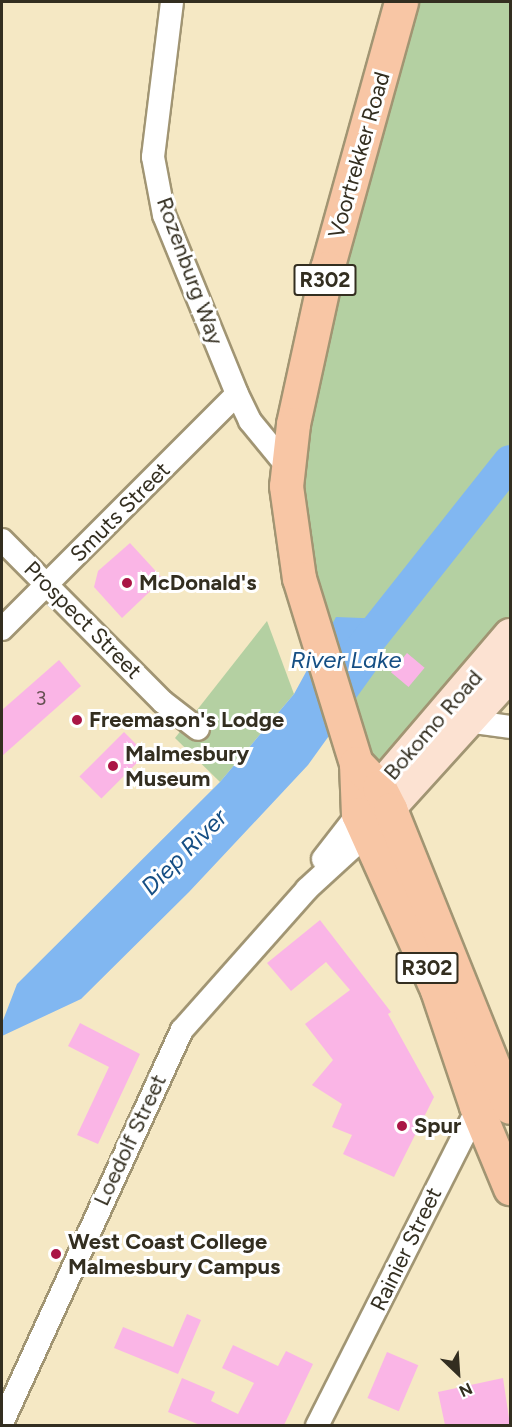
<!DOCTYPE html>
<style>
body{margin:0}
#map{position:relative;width:512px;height:1427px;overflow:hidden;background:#f5e8c4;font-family:Figtree,sans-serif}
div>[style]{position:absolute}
.green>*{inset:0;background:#b4d0a2}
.water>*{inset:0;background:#81b7f1}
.river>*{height:34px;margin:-17px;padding:0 17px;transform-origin:17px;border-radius:17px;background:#81b7f1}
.building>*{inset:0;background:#fab5e6;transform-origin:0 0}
.roads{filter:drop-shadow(2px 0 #a19573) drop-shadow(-2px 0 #a19573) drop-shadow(0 2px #a19573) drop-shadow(0 -2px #a19573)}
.street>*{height:22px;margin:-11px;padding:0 11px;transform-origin:11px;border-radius:11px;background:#fff}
.secondary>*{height:32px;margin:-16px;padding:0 16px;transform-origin:16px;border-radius:16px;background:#fce2d2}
.primary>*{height:33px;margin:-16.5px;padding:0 16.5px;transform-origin:16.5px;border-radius:16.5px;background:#f8c6a5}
.dots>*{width:16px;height:16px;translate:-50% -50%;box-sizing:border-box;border:3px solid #fff;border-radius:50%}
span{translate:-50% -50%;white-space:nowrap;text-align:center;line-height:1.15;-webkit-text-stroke:6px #fff;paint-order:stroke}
.number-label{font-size:20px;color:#655052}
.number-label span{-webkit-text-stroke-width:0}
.shield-label span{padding:2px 4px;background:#fff;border:2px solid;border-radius:4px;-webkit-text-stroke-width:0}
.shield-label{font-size:21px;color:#332e20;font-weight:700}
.street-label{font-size:22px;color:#332e20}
.poi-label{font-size:22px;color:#332e20;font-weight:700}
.left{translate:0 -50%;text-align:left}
.water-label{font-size:24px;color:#164f84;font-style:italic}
.frame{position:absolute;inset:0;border:3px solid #332e20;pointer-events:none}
.north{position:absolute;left:428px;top:1343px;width:60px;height:60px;-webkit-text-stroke:4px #fff;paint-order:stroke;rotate:155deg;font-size:16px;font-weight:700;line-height:24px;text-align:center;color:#332e20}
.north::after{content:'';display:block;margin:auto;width:21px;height:27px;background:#332e20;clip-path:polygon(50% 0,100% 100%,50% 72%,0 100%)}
</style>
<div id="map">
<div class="green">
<i style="clip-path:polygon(401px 2px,510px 2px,510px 635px,379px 787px,288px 507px)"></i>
<i style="clip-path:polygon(267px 621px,294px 694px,220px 782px,175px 738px)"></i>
</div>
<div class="water">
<i style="clip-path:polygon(336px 617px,388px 619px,377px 669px,308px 765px,189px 892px,81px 999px,2px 1036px,2px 1023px,17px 984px,220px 782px,294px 694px)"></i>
</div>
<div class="river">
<i style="left:357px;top:655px;width:246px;rotate:-51.6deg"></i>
</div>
<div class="building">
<i style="clip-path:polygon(130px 543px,163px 579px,122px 618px,94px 587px,98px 571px)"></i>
<i style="left:407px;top:653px;width:23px;height:25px;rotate:40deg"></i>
<i style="clip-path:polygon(59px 660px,81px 686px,2px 756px,2px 710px)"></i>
<i style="left:124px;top:732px;width:31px;height:63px;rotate:45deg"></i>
<i style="clip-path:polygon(320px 920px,391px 1012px,388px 1014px,434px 1097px,394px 1177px,343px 1154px,352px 1135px,332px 1127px,342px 1104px,312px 1085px,333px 1060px,305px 1024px,350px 990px,326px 962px,291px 991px,267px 963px)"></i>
<i style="clip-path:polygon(80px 1023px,140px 1054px,98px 1144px,77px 1135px,109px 1067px,68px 1046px)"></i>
<i style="clip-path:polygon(187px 1314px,201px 1320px,178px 1374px,114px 1348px,123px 1327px,173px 1347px)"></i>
<i style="clip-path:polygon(233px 1345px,278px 1366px,286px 1351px,313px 1364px,284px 1425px,200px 1425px,168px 1412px,182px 1378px,215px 1392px,211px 1401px,238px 1414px,254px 1383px,222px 1368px)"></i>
<i style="left:387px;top:1352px;width:34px;height:50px;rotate:23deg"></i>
<i style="clip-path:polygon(503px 1378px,510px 1425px,445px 1425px,438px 1392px)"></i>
</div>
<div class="roads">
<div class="street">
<i style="left:172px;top:2px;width:156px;rotate:97deg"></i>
<i style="left:153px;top:157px;width:59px;rotate:79.3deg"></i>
<i style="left:164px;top:215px;width:193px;rotate:67.8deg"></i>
<i style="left:237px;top:394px;width:30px;rotate:64deg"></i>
<i style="left:250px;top:421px;width:58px;rotate:50.6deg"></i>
<i style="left:2px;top:540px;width:228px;rotate:45.2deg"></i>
<i style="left:163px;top:702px;width:44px;rotate:37.6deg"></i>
<i style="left:2px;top:629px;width:332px;rotate:-45deg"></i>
<i style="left:467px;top:721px;width:43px;rotate:7.9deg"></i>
<i style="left:323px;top:859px;width:57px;rotate:-52.1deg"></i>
<i style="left:2px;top:1423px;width:432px;rotate:-65.4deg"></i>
<i style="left:182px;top:1030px;width:188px;rotate:-48.4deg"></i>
<i style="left:307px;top:889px;width:81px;rotate:-42.5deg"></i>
<i style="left:317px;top:1426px;width:366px;rotate:-63.2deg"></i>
</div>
<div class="secondary">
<i style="left:364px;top:806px;width:225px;rotate:-49.5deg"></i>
<i style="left:373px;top:826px;width:204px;rotate:-47.8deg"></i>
</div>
<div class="primary">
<i style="left:401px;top:2px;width:276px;rotate:105.5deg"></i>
<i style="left:327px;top:268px;width:160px;rotate:102.3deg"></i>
<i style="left:293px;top:424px;width:62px;rotate:96.4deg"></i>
<i style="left:286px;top:486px;width:93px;rotate:82deg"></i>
<i style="left:299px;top:578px;width:194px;rotate:72.9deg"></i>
<i style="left:356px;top:763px;width:51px;rotate:87.8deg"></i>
<i style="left:358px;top:814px;width:193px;rotate:65.8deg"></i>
<i style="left:437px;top:990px;width:122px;rotate:71.4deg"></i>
<i style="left:476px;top:1106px;width:89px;rotate:67.5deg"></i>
<i style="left:356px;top:763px;width:33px;rotate:46deg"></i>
<i style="left:379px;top:787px;width:25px;rotate:63deg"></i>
<i style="left:390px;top:809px;width:321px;rotate:68.1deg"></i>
</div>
</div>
<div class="dots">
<i style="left:127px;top:583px;background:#aa1545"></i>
<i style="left:77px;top:720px;background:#aa1545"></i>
<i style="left:113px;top:766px;background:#aa1545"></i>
<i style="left:402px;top:1126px;background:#aa1545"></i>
<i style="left:56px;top:1254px;background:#aa1545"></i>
</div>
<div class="number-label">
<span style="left:41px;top:698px">3</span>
</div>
<div class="shield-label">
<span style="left:325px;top:280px">R302</span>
<span style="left:427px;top:968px">R302</span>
</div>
<div class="street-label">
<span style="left:359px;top:155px;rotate:-74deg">Voortrekker Road</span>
<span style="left:190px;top:271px;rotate:70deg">Rozenburg Way</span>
<span style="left:120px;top:512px;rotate:-45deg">Smuts Street</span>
<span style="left:83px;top:620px;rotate:45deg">Prospect Street</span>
<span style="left:433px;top:725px;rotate:-49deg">Bokomo Road</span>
<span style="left:130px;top:1140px;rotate:-65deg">Loedolf Street</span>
<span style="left:406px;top:1249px;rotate:-64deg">Rainier Street</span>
</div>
<div class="poi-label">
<span class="left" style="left:139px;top:583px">McDonald's</span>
<span class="left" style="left:89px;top:720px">Freemason's Lodge</span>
<span class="left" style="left:125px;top:766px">Malmesbury<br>Museum</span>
<span class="left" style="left:414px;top:1126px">Spur</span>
<span class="left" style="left:68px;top:1254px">West Coast College<br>Malmesbury Campus</span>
</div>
<div class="water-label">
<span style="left:346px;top:660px">River Lake</span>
<span style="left:184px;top:852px;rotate:-45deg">Diep River</span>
</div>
<div class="frame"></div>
<div class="north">N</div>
</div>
